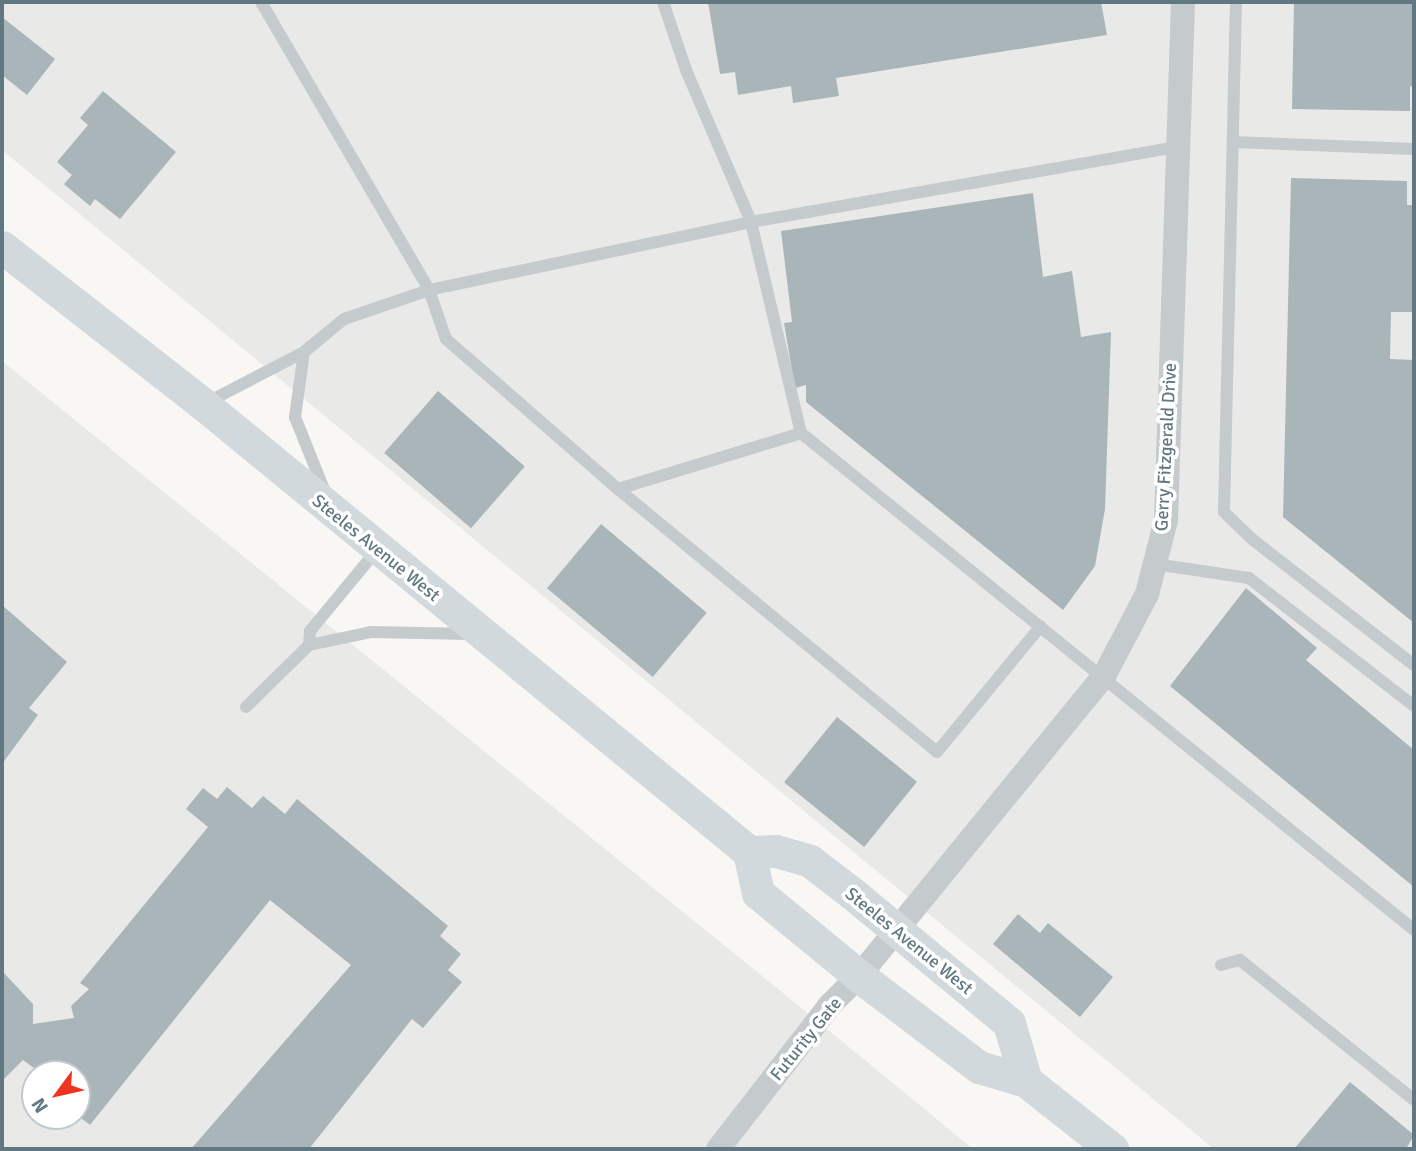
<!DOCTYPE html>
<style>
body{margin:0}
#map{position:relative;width:1416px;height:1151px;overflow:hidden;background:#f8f7f4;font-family:Signika,sans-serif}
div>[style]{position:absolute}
.built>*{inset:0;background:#e9e9e8}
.building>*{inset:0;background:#a9b5b9;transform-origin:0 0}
.lane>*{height:12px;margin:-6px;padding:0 6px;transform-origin:6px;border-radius:6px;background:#c5cacd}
.street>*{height:24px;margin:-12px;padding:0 12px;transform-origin:12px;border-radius:12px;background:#c5cacd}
.secondary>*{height:33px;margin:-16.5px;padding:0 16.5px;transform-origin:16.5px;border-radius:16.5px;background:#d2d9dc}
span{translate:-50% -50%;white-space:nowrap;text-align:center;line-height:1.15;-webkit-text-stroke:7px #fff;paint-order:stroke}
.street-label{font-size:18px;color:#617882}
.frame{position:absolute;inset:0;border:4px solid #617882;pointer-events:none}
.north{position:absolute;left:21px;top:1060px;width:70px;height:70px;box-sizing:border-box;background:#fff;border:2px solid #c0c9cd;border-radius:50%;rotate:237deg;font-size:19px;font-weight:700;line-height:28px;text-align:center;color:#617882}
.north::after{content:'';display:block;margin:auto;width:24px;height:32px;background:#ee331e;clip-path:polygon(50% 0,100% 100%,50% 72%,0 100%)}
</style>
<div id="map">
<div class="built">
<i style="clip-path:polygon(2px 2px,1414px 2px,1414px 1149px,1214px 1149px,2px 150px)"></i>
<i style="clip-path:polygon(evenodd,2px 361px,788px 997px,973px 1149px,2px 1149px,2px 361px,35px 1074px,77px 1074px,77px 1116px,35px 1116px,35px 1074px)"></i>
</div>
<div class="building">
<i style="clip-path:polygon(708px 2px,1101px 2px,1107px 35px,836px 78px,839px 96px,793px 103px,791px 86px,738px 95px,735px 72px,720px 74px)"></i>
<i style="clip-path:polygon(1294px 2px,1414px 2px,1414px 87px,1410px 86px,1410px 111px,1292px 109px)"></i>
<i style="clip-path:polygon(2px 17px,55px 59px,27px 95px,2px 75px)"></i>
<i style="clip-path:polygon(103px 91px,176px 152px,120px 219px,95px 199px,90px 206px,64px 184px,72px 175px,57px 162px,88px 125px,80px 118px)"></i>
<i style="clip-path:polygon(1291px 178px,1407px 181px,1407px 205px,1414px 205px,1414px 312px,1391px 312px,1390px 359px,1414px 360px,1414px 623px,1283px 517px)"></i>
<i style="clip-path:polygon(1033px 193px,1043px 277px,1072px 271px,1081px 337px,1111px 332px,1105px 509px,1095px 566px,1063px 610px,806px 402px,806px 385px,795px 388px,784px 323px,792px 322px,781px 231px)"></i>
<i style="left:438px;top:391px;width:115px;height:82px;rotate:41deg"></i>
<i style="left:601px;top:524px;width:138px;height:84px;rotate:40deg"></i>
<i style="clip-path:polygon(1246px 588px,1317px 648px,1306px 660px,1414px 750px,1414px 887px,1170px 686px)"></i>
<i style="clip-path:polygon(2px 605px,67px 662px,29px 708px,38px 715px,2px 764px)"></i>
<i style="left:837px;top:717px;width:103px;height:84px;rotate:39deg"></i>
<i style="clip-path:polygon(227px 787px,252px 808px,263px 796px,285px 814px,297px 799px,448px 926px,440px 936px,461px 954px,448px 970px,462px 982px,423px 1028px,412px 1019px,309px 1149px,191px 1149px,351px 965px,270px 900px,90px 1125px,77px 1115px,77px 1074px,42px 1074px,23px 1060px,2px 1081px,2px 971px,33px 1004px,33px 1024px,74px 1018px,71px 1006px,89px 989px,80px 983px,208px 827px,186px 809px,203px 788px,217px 799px)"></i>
<i style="clip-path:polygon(1018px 914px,1040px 933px,1048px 923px,1113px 977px,1080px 1017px,993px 944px)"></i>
<i style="clip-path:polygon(1350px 1082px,1414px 1135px,1406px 1149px,1294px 1149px)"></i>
</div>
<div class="lane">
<i style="left:261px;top:2px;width:333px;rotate:59.7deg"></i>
<i style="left:429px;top:290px;width:52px;rotate:70.9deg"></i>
<i style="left:446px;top:339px;width:228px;rotate:41.1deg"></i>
<i style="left:618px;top:489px;width:191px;rotate:-17deg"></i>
<i style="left:663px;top:2px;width:72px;rotate:71.3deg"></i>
<i style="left:686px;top:70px;width:165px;rotate:66.8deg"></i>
<i style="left:751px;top:222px;width:217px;rotate:76.7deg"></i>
<i style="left:801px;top:433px;width:789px;rotate:39.03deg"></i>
<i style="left:1236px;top:2px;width:510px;rotate:91.35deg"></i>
<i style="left:1224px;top:512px;width:39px;rotate:44deg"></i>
<i style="left:1252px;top:539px;width:205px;rotate:37.9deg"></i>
<i style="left:1233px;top:142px;width:181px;rotate:2.2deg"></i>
<i style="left:304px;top:352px;width:66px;rotate:97.9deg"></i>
<i style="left:295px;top:417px;width:81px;rotate:68.2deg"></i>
<i style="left:206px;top:403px;width:110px;rotate:-27.5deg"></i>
<i style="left:304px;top:352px;width:52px;rotate:-39.5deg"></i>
<i style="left:344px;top:319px;width:90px;rotate:-18.8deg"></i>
<i style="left:429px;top:290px;width:329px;rotate:-11.9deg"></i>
<i style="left:751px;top:222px;width:434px;rotate:-10deg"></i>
<i style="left:618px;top:489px;width:413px;rotate:39.5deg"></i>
<i style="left:937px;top:752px;width:163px;rotate:-50.5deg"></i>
<i style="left:1155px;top:564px;width:95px;rotate:8.5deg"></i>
<i style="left:1249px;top:578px;width:209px;rotate:37.8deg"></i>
<i style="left:309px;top:645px;width:14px;rotate:-86deg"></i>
<i style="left:310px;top:631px;width:105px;rotate:-50.4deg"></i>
<i style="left:246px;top:707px;width:88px;rotate:-44.5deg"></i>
<i style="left:309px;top:645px;width:63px;rotate:-11.8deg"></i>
<i style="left:371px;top:632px;width:100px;rotate:1.1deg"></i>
<i style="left:1221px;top:965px;width:20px;rotate:-15deg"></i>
<i style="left:1240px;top:960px;width:223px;rotate:38.8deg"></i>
</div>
<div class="street">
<i style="left:718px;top:1149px;width:182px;rotate:-52.1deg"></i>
<i style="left:830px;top:1005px;width:41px;rotate:-45deg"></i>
<i style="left:859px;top:976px;width:387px;rotate:-50.8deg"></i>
<i style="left:1104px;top:676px;width:93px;rotate:-62.3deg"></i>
<i style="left:1147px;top:594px;width:76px;rotate:-75.6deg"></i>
<i style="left:1166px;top:520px;width:518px;rotate:-88.12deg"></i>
</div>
<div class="secondary">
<i style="left:2px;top:247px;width:255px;rotate:38deg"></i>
<i style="left:203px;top:404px;width:706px;rotate:39.37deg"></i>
<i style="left:749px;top:852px;width:42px;rotate:77.6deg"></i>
<i style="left:758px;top:893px;width:131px;rotate:39.4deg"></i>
<i style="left:859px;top:976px;width:151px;rotate:37.2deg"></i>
<i style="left:979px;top:1067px;width:49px;rotate:16.6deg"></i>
<i style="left:1026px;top:1081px;width:110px;rotate:38.3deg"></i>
<i style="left:749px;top:852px;width:27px;rotate:-2deg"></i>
<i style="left:776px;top:851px;width:35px;rotate:16deg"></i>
<i style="left:810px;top:861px;width:54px;rotate:37.5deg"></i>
<i style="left:853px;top:894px;width:202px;rotate:39.6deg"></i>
<i style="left:1009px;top:1023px;width:60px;rotate:73.7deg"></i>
</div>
<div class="street-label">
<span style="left:1166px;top:447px;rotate:-87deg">Gerry Fitzgerald Drive</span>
<span style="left:376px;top:548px;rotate:39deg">Steeles Avenue West</span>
<span style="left:909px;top:941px;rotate:39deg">Steeles Avenue West</span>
<span style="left:806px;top:1039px;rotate:-51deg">Futurity Gate</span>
</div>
<div class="frame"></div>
<div class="north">N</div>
</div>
